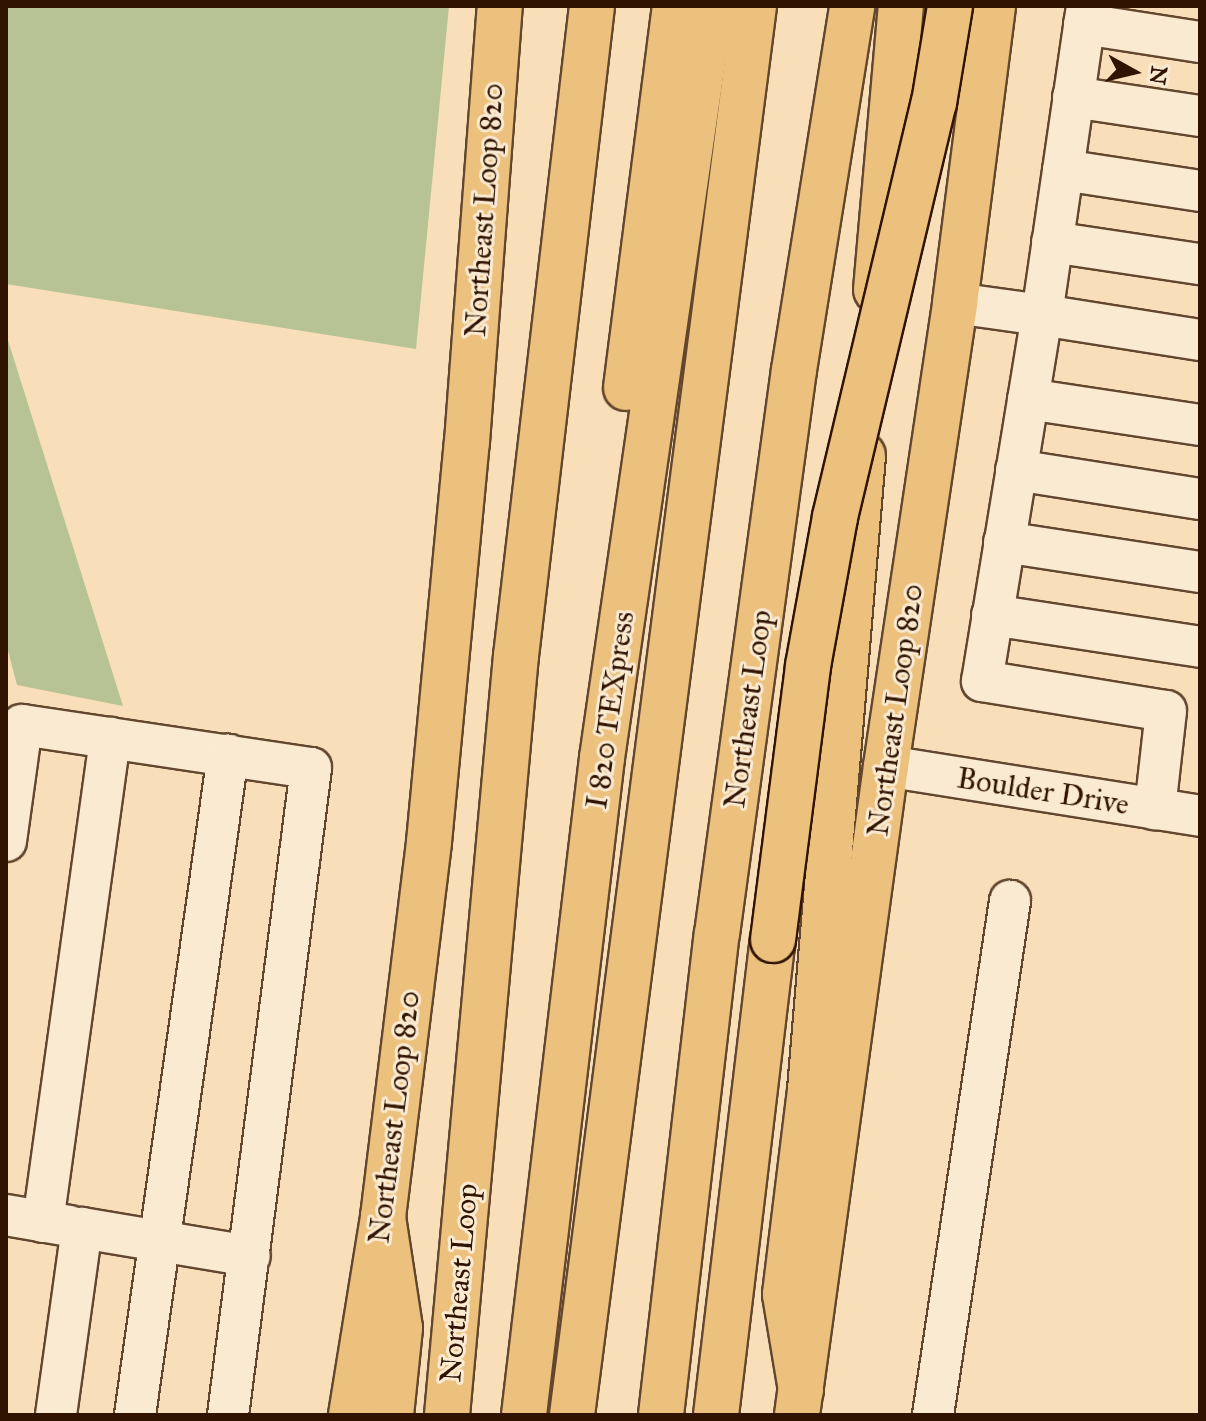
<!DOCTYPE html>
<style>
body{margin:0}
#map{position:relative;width:1206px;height:1421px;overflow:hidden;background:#f8dfba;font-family:"IM FELL Great Primer",serif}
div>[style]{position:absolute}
.green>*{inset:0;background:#b7c395}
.roads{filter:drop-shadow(2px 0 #62462e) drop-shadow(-2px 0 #62462e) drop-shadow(0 2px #62462e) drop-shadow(0 -2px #62462e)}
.minor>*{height:40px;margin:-20px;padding:0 20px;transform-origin:20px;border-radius:20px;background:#faead2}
.major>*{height:44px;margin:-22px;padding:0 22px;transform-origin:22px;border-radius:22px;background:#ecc07d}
.highway>*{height:44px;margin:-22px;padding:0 22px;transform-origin:22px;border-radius:22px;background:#ecc07d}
.bridges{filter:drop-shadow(2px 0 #301300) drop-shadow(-2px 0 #301300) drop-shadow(0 2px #301300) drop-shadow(0 -2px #301300)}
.highway-bridge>*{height:44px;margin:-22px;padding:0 22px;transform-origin:22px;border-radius:22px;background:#ecc07d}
span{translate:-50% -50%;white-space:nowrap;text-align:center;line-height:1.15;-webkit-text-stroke:6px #faead2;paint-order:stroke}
.street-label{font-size:30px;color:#301300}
.frame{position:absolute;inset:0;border:8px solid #301300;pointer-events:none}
.north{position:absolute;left:1094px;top:32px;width:80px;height:80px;-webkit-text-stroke:6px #faead2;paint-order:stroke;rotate:98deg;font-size:22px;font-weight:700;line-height:32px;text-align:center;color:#301300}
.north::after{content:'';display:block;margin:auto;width:28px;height:36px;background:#301300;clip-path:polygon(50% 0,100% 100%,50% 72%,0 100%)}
</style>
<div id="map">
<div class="green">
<i style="clip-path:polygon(6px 6px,449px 6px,416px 349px,6px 284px)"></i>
<i style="clip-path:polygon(6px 334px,123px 706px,17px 685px,6px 643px)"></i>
</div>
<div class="roads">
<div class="minor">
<i style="left:1087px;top:6px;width:312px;rotate:98.3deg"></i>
<i style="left:1042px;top:315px;width:160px;rotate:9deg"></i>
<i style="left:1084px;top:24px;width:117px;rotate:8.8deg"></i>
<i style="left:1073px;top:97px;width:128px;rotate:8.5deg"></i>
<i style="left:1063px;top:170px;width:139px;rotate:8.7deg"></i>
<i style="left:1052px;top:242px;width:150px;rotate:8.5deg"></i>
<i style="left:955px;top:303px;width:88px;rotate:7.9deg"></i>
<i style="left:1042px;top:315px;width:371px;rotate:99.3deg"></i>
<i style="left:982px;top:681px;width:186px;rotate:9.3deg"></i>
<i style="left:1166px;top:711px;width:99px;rotate:96.4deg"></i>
<i style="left:1028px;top:399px;width:174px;rotate:8.6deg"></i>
<i style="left:1016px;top:470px;width:186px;rotate:9deg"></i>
<i style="left:1004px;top:542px;width:198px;rotate:8.7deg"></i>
<i style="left:992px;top:615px;width:210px;rotate:8.7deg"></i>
<i style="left:886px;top:766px;width:318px;rotate:9deg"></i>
<i style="left:6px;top:841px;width:117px;rotate:-82.1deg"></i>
<i style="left:22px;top:725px;width:292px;rotate:8.5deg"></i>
<i style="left:311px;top:768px;width:652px;rotate:97.31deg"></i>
<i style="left:6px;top:1215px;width:65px;rotate:9.8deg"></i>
<i style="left:43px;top:1222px;width:489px;rotate:-82.1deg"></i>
<i style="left:56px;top:1415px;width:189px;rotate:-82.1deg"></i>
<i style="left:82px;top:1228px;width:170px;rotate:9.5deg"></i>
<i style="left:135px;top:1415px;width:667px;rotate:-81.98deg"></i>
<i style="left:933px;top:1415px;width:520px;rotate:-81.48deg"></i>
</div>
<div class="major">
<i style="left:351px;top:1415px;width:201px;rotate:-80.8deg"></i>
<i style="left:383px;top:1217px;width:378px;rotate:-83deg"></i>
<i style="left:429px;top:842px;width:402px;rotate:-84.6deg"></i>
<i style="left:467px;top:442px;width:437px;rotate:-85.7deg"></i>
<i style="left:797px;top:1415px;width:655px;rotate:-82.19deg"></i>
<i style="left:886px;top:766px;width:468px;rotate:-81.5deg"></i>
<i style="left:955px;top:303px;width:299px;rotate:-82.7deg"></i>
</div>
<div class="highway">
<i style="left:876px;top:290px;width:285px;rotate:-85deg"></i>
<i style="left:626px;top:388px;width:385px;rotate:-82.7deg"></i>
<i style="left:383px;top:1217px;width:112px;rotate:81.3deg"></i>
<i style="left:400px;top:1328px;width:87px;rotate:95.9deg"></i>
<i style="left:801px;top:1390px;width:97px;rotate:-99.5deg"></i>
<i style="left:785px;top:1294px;width:206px;rotate:-83deg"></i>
<i style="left:810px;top:1090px;width:637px;rotate:-85.23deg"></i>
<i style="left:447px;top:1415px;width:762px;rotate:-84.81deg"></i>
<i style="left:516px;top:656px;width:654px;rotate:-83.33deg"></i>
<i style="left:524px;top:1415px;width:662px;rotate:-83.23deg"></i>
<i style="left:602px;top:758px;width:760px;rotate:-81.75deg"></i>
<i style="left:572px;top:1415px;width:1421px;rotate:-82.64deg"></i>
<i style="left:661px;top:1415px;width:484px;rotate:-83.4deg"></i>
<i style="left:717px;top:934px;width:569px;rotate:-82.23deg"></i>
<i style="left:794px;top:370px;width:369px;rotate:-80.9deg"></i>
<i style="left:716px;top:1415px;width:478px;rotate:-83.2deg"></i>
</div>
</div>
<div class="bridges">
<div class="highway-bridge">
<i style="left:773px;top:940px;width:276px;rotate:-82.7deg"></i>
<i style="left:808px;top:666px;width:151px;rotate:-79.7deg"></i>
<i style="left:835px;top:517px;width:426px;rotate:-76.6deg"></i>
<i style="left:934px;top:103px;width:98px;rotate:-80.6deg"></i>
</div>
</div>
<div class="street-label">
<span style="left:484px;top:210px;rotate:-86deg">Northeast Loop 820</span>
<span style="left:748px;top:709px;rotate:-82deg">Northeast Loop</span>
<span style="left:610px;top:710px;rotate:-82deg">I 820 TEXpress</span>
<span style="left:895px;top:710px;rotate:-82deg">Northeast Loop 820</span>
<span style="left:1043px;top:791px;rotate:9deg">Boulder Drive</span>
<span style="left:394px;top:1117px;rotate:-83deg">Northeast Loop 820</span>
<span style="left:459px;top:1283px;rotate:-85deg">Northeast Loop</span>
</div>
<div class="frame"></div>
<div class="north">N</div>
</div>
